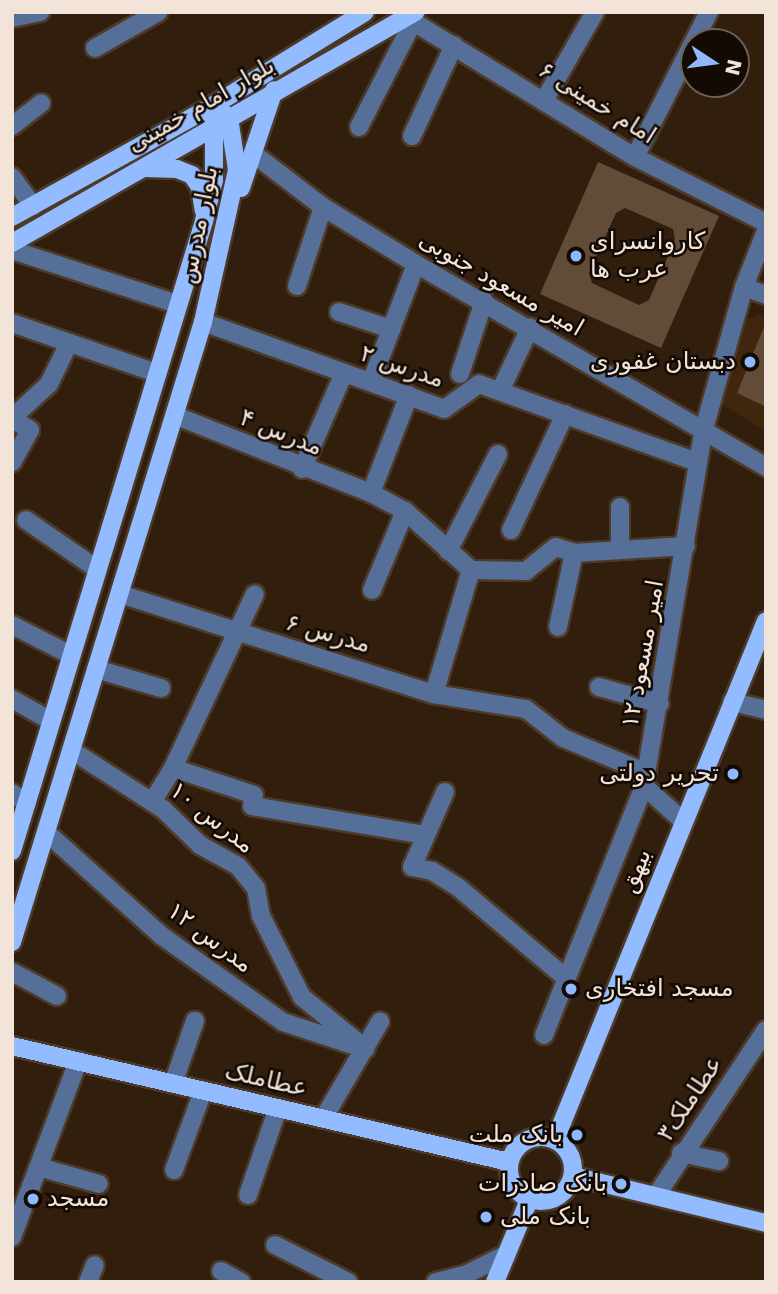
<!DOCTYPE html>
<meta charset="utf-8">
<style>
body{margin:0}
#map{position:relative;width:778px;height:1294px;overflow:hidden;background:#321e0c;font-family:"DejaVu Sans",Cairo,sans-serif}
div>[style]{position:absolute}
.built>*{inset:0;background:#3f260d}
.building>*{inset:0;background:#624c38}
.roads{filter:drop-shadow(2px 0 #4d3a29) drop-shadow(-2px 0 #4d3a29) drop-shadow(0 2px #4d3a29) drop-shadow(0 -2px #4d3a29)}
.minor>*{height:18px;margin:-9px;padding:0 9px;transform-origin:9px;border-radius:9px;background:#566f98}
.major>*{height:18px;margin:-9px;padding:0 9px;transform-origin:9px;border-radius:9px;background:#92bcff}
.major>.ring{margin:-9px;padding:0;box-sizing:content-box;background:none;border:18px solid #92bcff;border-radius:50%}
.dots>*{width:19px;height:19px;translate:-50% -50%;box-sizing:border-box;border:4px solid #130a04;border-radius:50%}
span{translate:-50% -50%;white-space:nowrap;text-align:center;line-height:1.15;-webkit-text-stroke:5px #130a04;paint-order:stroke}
.street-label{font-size:24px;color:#f2e4d9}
.poi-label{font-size:24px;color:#f2e4d9}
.left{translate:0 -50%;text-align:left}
.right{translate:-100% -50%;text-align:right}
.frame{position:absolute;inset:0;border:14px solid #f2e4d9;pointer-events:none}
.north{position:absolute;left:680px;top:28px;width:70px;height:70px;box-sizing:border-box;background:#130a04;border:2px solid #6c6159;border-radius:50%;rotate:103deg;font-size:19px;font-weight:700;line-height:28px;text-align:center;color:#f2e4d9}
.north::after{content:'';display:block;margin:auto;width:24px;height:32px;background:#8eb9fc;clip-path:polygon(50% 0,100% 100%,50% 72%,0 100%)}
</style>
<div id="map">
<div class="built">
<i style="clip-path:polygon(759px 315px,766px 318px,766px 431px,722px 405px,747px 319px)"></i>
</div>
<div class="building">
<i style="clip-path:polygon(evenodd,598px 162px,719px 216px,661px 348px,540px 294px,598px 162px,625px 208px,673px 229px,675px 240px,649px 300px,639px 305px,592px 283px,589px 273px,616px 213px,625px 208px)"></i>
<i style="clip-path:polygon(766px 322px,766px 407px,737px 393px)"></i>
</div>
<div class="roads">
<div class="minor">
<i style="left:12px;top:18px;width:29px;rotate:-12deg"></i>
<i style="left:407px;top:18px;width:267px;rotate:31.4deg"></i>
<i style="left:635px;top:157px;width:147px;rotate:26.7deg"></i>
<i style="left:95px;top:48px;width:73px;rotate:-29.7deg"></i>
<i style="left:545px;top:99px;width:100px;rotate:-60.1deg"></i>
<i style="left:12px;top:126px;width:37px;rotate:-38deg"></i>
<i style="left:359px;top:127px;width:118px;rotate:-62.8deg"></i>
<i style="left:412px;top:136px;width:100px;rotate:-65.2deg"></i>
<i style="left:255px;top:155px;width:86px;rotate:37.4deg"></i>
<i style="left:323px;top:207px;width:109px;rotate:31.5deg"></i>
<i style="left:416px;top:264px;width:405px;rotate:30.1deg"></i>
<i style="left:635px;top:157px;width:163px;rotate:-63deg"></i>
<i style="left:12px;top:177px;width:36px;rotate:54deg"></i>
<i style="left:12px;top:250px;width:174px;rotate:18.1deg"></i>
<i style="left:297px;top:286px;width:83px;rotate:-71.8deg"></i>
<i style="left:744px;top:287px;width:23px;rotate:20deg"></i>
<i style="left:339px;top:312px;width:55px;rotate:18.1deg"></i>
<i style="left:203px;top:322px;width:256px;rotate:19.8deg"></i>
<i style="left:444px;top:409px;width:43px;rotate:-35.5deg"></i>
<i style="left:479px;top:384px;width:232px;rotate:19.7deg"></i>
<i style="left:12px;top:323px;width:152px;rotate:19.1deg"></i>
<i style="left:460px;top:374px;width:77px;rotate:-71.8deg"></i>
<i style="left:371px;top:382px;width:126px;rotate:-69.1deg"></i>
<i style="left:501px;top:389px;width:68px;rotate:-64.6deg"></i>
<i style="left:174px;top:415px;width:212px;rotate:21.6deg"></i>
<i style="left:371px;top:493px;width:38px;rotate:28deg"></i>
<i style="left:405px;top:511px;width:89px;rotate:41.8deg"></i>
<i style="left:471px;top:570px;width:55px;rotate:1deg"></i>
<i style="left:526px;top:571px;width:38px;rotate:-39deg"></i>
<i style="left:556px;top:547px;width:19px;rotate:18deg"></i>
<i style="left:574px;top:553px;width:112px;rotate:-3.6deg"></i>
<i style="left:12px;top:418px;width:50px;rotate:-42.6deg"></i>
<i style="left:49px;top:384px;width:46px;rotate:-64deg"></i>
<i style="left:12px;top:419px;width:21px;rotate:31deg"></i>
<i style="left:30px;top:430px;width:37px;rotate:119deg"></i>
<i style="left:302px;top:469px;width:105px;rotate:-66.4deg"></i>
<i style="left:371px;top:493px;width:105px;rotate:-68.8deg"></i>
<i style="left:26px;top:520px;width:86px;rotate:34.6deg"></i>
<i style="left:511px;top:530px;width:128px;rotate:-65deg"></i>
<i style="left:620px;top:550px;width:43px;rotate:-90deg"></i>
<i style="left:448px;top:551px;width:109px;rotate:-62.7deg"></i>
<i style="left:372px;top:590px;width:86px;rotate:-67.3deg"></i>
<i style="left:120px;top:594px;width:330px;rotate:17.7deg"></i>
<i style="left:434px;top:694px;width:93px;rotate:9.3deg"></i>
<i style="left:526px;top:709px;width:47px;rotate:38.1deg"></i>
<i style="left:563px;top:738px;width:91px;rotate:22.6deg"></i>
<i style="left:12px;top:625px;width:66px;rotate:27deg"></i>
<i style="left:558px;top:627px;width:76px;rotate:-77.8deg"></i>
<i style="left:96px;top:669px;width:68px;rotate:16.3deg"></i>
<i style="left:599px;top:687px;width:63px;rotate:15.6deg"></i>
<i style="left:434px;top:694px;width:129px;rotate:-73.4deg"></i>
<i style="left:12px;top:699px;width:45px;rotate:29.4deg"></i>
<i style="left:732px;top:702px;width:35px;rotate:13deg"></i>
<i style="left:71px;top:750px;width:109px;rotate:32.7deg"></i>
<i style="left:163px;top:809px;width:52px;rotate:44.2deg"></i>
<i style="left:200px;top:845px;width:43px;rotate:28.9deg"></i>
<i style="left:238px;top:866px;width:28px;rotate:51deg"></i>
<i style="left:256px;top:888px;width:28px;rotate:80deg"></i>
<i style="left:261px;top:916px;width:91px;rotate:63.2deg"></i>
<i style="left:302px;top:997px;width:82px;rotate:39.1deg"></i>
<i style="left:173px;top:768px;width:85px;rotate:18.4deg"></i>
<i style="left:254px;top:795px;width:11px;rotate:100deg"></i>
<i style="left:252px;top:806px;width:176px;rotate:9.5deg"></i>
<i style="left:644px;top:786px;width:52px;rotate:41.9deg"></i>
<i style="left:445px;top:792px;width:82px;rotate:113.7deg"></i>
<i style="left:412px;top:867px;width:20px;rotate:11deg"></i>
<i style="left:432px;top:871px;width:32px;rotate:32deg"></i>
<i style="left:459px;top:888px;width:140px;rotate:40.1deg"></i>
<i style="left:12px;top:793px;width:18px;rotate:34deg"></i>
<i style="left:152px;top:802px;width:40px;rotate:-58deg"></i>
<i style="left:173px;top:768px;width:192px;rotate:-64.8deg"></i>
<i style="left:46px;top:832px;width:156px;rotate:41.9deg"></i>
<i style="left:162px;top:936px;width:148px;rotate:35.4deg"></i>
<i style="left:283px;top:1022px;width:74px;rotate:18.2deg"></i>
<i style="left:12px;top:972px;width:51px;rotate:28.1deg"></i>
<i style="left:544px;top:1035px;width:268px;rotate:-68.1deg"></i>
<i style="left:644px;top:786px;width:362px;rotate:-80.5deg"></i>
<i style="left:704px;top:429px;width:148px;rotate:-74.3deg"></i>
<i style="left:744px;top:287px;width:60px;rotate:-68.6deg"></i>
<i style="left:173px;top:1084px;width:67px;rotate:-70.8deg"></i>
<i style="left:323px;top:1119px;width:113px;rotate:-59.6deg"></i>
<i style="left:681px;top:1153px;width:39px;rotate:12deg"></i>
<i style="left:39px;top:1167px;width:62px;rotate:15.8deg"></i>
<i style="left:174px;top:1170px;width:84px;rotate:-69.8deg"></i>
<i style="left:248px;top:1195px;width:92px;rotate:-71deg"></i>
<i style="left:656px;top:1196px;width:199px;rotate:-56.5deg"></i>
<i style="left:12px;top:1237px;width:188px;rotate:-69.4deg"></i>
<i style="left:275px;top:1245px;width:82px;rotate:26.9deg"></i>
<i style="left:221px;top:1271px;width:23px;rotate:29deg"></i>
<i style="left:88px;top:1282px;width:18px;rotate:-68deg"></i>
<i style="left:436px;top:1282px;width:30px;rotate:-14deg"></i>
<i style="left:465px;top:1275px;width:47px;rotate:-26.6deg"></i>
</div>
<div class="major">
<i style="left:145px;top:168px;width:32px;rotate:2deg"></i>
<i style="left:177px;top:169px;width:16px;rotate:22deg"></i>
<i style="left:192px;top:175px;width:14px;rotate:56deg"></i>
<i style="left:200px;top:187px;width:24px;rotate:81deg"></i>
<i style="left:241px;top:188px;width:103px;rotate:-71.4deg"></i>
<i style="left:12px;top:217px;width:231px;rotate:-29deg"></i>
<i style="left:214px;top:105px;width:177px;rotate:-31.6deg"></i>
<i style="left:12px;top:243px;width:465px;rotate:-29.8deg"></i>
<i style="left:12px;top:851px;width:659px;rotate:-73.05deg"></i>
<i style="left:204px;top:221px;width:42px;rotate:-76.3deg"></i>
<i style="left:214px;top:180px;width:75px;rotate:-90deg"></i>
<i style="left:12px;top:942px;width:649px;rotate:-72.88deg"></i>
<i style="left:203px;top:322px;width:156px;rotate:-77.4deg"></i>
<i style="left:237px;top:170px;width:53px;rotate:-98.7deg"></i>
<i style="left:229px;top:118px;width:20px;rotate:-139deg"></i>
<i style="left:12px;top:1046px;width:510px;rotate:13.14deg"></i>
<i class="ring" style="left:509px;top:1137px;width:46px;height:46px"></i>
<i style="left:555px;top:1140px;width:560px;rotate:-67.88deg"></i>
<i style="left:573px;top:1176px;width:199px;rotate:13.7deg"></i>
<i style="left:495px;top:1282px;width:89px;rotate:-67.5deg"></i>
</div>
</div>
<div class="dots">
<i style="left:576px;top:256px;background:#8eb9fc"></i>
<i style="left:750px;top:362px;background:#8eb9fc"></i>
<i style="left:733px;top:774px;background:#8eb9fc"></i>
<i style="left:571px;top:989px;background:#8eb9fc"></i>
<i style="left:577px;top:1135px;background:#8eb9fc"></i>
<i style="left:621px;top:1184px;background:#8eb9fc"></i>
<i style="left:33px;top:1199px;background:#8eb9fc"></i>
<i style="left:486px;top:1217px;background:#8eb9fc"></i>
</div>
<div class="street-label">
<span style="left:597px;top:103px;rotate:32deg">امام خمینی ۶</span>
<span style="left:201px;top:105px;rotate:-30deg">بلوار امام خمینی</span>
<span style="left:199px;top:225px;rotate:-79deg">بلوار مدرس</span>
<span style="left:501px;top:284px;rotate:30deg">امیر مسعود جنوبی</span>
<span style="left:402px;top:367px;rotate:19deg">مدرس ۲</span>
<span style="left:281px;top:433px;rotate:22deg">مدرس ۴</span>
<span style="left:328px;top:634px;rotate:16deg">مدرس ۶</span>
<span style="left:643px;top:654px;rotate:-80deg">امیر مسعود ۱۲</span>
<span style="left:212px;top:818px;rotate:38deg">مدرس ۱۰</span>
<span style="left:636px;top:871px;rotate:-68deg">بیهق</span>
<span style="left:210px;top:938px;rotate:37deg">مدرس ۱۲</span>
<span style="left:266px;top:1080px;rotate:13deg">عطاملک</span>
<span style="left:690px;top:1099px;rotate:-56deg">عطاملک۳</span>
</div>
<div class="poi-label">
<span class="left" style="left:590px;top:256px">کاروانسرای<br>عرب ها</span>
<span class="right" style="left:736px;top:362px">دبستان غفوری</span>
<span class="right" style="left:719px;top:774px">تحریر دولتی</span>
<span class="left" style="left:585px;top:989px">مسجد افتخاری</span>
<span class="right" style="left:563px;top:1135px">بانک ملت</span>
<span class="right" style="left:607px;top:1184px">بانک صادرات</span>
<span class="left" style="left:47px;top:1199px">مسجد</span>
<span class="left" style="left:500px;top:1217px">بانک ملی</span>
</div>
<div class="frame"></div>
<div class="north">N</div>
</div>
